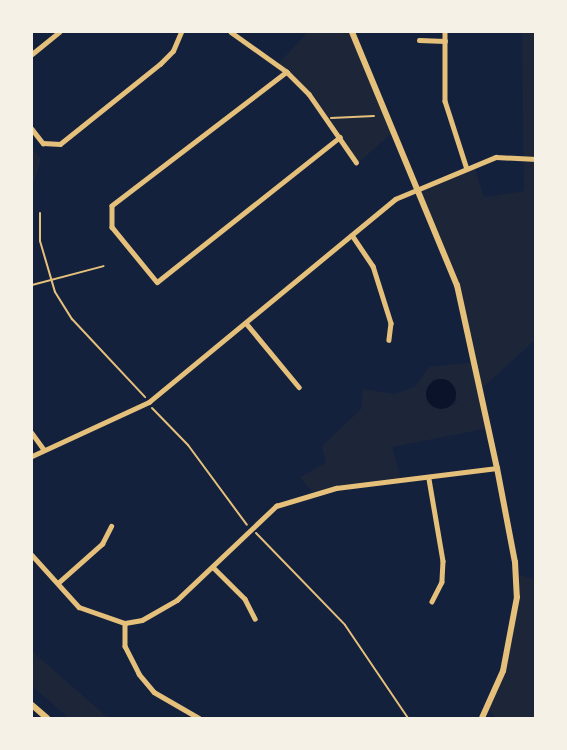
<!DOCTYPE html>
<style>
body{margin:0}
#map{position:relative;width:567px;height:750px;overflow:hidden;background:#14213d;font-family:"Open Sans",sans-serif}
div>[style]{position:absolute}
.green>*{inset:0;background:#1d2539}
.water>*{inset:0;background:#0b132b}
.round{border-radius:50%}
.path>*{height:2px;margin:-1px;padding:0 1px;transform-origin:1px;border-radius:1px;background:#e5c07b}
.minor>*{height:4.5px;margin:-2.25px;padding:0 2.25px;transform-origin:2.25px;border-radius:2.25px;background:#e5c07b}
.secondary>*{height:6px;margin:-3px;padding:0 3px;transform-origin:3px;border-radius:3px;background:#e5c07b}
.primary>*{height:6px;margin:-3px;padding:0 3px;transform-origin:3px;border-radius:3px;background:#e5c07b}
span{translate:-50% -50%;white-space:nowrap;text-align:center;line-height:1.15;-webkit-text-stroke:7px #f6f1e7;paint-order:stroke}
.frame{position:absolute;inset:0;border:33px solid #f6f1e7;pointer-events:none}
</style>
<div id="map">
<div class="green">
<i style="clip-path:polygon(308px 32px,352px 32px,394px 131px,356px 165px,309px 94px,278px 64px)"></i>
<i style="clip-path:polygon(evenodd,522px 32px,535px 32px,535px 340px,480px 390px,489px 428px,392px 447px,402px 483px,312px 492px,300px 477px,326px 463px,322px 446px,361px 409px,363px 389px,395px 394px,416px 386px,429px 367px,475px 362px,465px 314px,418px 188px,474px 166px,484px 197px,524px 191px,522px 32px,433px 379px,453px 386px,457px 401px,453px 406px,441px 409px,430px 390px,433px 379px)"></i>
<i style="clip-path:polygon(32px 147px,41px 159px,32px 189px)"></i>
<i style="clip-path:polygon(516px 574px,535px 579px,535px 718px,496px 718px,488px 709px,513px 636px)"></i>
<i style="clip-path:polygon(32px 651px,108px 718px,69px 718px,32px 686px)"></i>
</div>
<div class="water">
<i class="round" style="left:426px;top:379px;width:30px;height:30px"></i>
</div>
<div class="path">
<i style="left:331px;top:118px;width:43px;rotate:-2.7deg"></i>
<i style="left:40px;top:213px;width:28px;rotate:90deg"></i>
<i style="left:40px;top:241px;width:53px;rotate:73.6deg"></i>
<i style="left:55px;top:292px;width:32px;rotate:58deg"></i>
<i style="left:72px;top:319px;width:107px;rotate:46.9deg"></i>
<i style="left:32px;top:285px;width:74px;rotate:-14.8deg"></i>
<i style="left:152px;top:408px;width:52px;rotate:45.8deg"></i>
<i style="left:188px;top:445px;width:99px;rotate:53.6deg"></i>
<i style="left:256px;top:533px;width:128px;rotate:45.9deg"></i>
<i style="left:345px;top:625px;width:112px;rotate:55.9deg"></i>
</div>
<div class="minor">
<i style="left:231px;top:32px;width:69px;rotate:35.5deg"></i>
<i style="left:287px;top:72px;width:31px;rotate:45deg"></i>
<i style="left:309px;top:94px;width:83px;rotate:55.3deg"></i>
<i style="left:445px;top:32px;width:69px;rotate:90deg"></i>
<i style="left:445px;top:101px;width:71px;rotate:72.1deg"></i>
<i style="left:419px;top:40px;width:26px;rotate:2deg"></i>
<i style="left:32px;top:54px;width:35px;rotate:-39deg"></i>
<i style="left:287px;top:72px;width:220px;rotate:142.6deg"></i>
<i style="left:112px;top:206px;width:21px;rotate:90deg"></i>
<i style="left:112px;top:227px;width:71px;rotate:50.7deg"></i>
<i style="left:157px;top:282px;width:233px;rotate:-38.4deg"></i>
<i style="left:32px;top:129px;width:18px;rotate:52deg"></i>
<i style="left:43px;top:143px;width:17px;rotate:3deg"></i>
<i style="left:60px;top:144px;width:128px;rotate:-38.7deg"></i>
<i style="left:160px;top:64px;width:18px;rotate:-45deg"></i>
<i style="left:173px;top:51px;width:21px;rotate:-67deg"></i>
<i style="left:352px;top:235px;width:37px;rotate:56deg"></i>
<i style="left:373px;top:266px;width:60px;rotate:72.5deg"></i>
<i style="left:391px;top:323px;width:17px;rotate:97deg"></i>
<i style="left:246px;top:323px;width:83px;rotate:50.4deg"></i>
<i style="left:32px;top:433px;width:19px;rotate:54deg"></i>
<i style="left:32px;top:456px;width:129px;rotate:-24.8deg"></i>
<i style="left:149px;top:402px;width:319px;rotate:-39.5deg"></i>
<i style="left:395px;top:199px;width:109px;rotate:-22.6deg"></i>
<i style="left:496px;top:157px;width:40px;rotate:2.9deg"></i>
<i style="left:429px;top:479px;width:83px;rotate:80.3deg"></i>
<i style="left:443px;top:561px;width:21px;rotate:93deg"></i>
<i style="left:442px;top:582px;width:22px;rotate:117deg"></i>
<i style="left:32px;top:555px;width:70px;rotate:47.9deg"></i>
<i style="left:79px;top:607px;width:49px;rotate:19.2deg"></i>
<i style="left:125px;top:623px;width:23px;rotate:90deg"></i>
<i style="left:125px;top:646px;width:31px;rotate:63deg"></i>
<i style="left:139px;top:674px;width:23px;rotate:50deg"></i>
<i style="left:154px;top:692px;width:52px;rotate:30deg"></i>
<i style="left:213px;top:567px;width:45px;rotate:45deg"></i>
<i style="left:245px;top:599px;width:22px;rotate:63deg"></i>
<i style="left:58px;top:583px;width:59px;rotate:-41.6deg"></i>
<i style="left:102px;top:544px;width:20px;rotate:-63deg"></i>
<i style="left:125px;top:623px;width:17px;rotate:-10deg"></i>
<i style="left:142px;top:620px;width:40px;rotate:-29.7deg"></i>
<i style="left:177px;top:600px;width:137px;rotate:-43.5deg"></i>
<i style="left:276px;top:506px;width:63px;rotate:-16.7deg"></i>
<i style="left:336px;top:488px;width:162px;rotate:-7.1deg"></i>
</div>
<div class="secondary">
<i style="left:352px;top:32px;width:274px;rotate:67.5deg"></i>
<i style="left:457px;top:285px;width:187px;rotate:77.7deg"></i>
<i style="left:497px;top:468px;width:96px;rotate:79.2deg"></i>
<i style="left:515px;top:562px;width:35px;rotate:87deg"></i>
<i style="left:517px;top:597px;width:75px;rotate:100.7deg"></i>
<i style="left:503px;top:671px;width:51px;rotate:114.1deg"></i>
</div>
<div class="primary">
<i style="left:32px;top:705px;width:20px;rotate:41deg"></i>
</div>
<div class="frame"></div>
</div>
